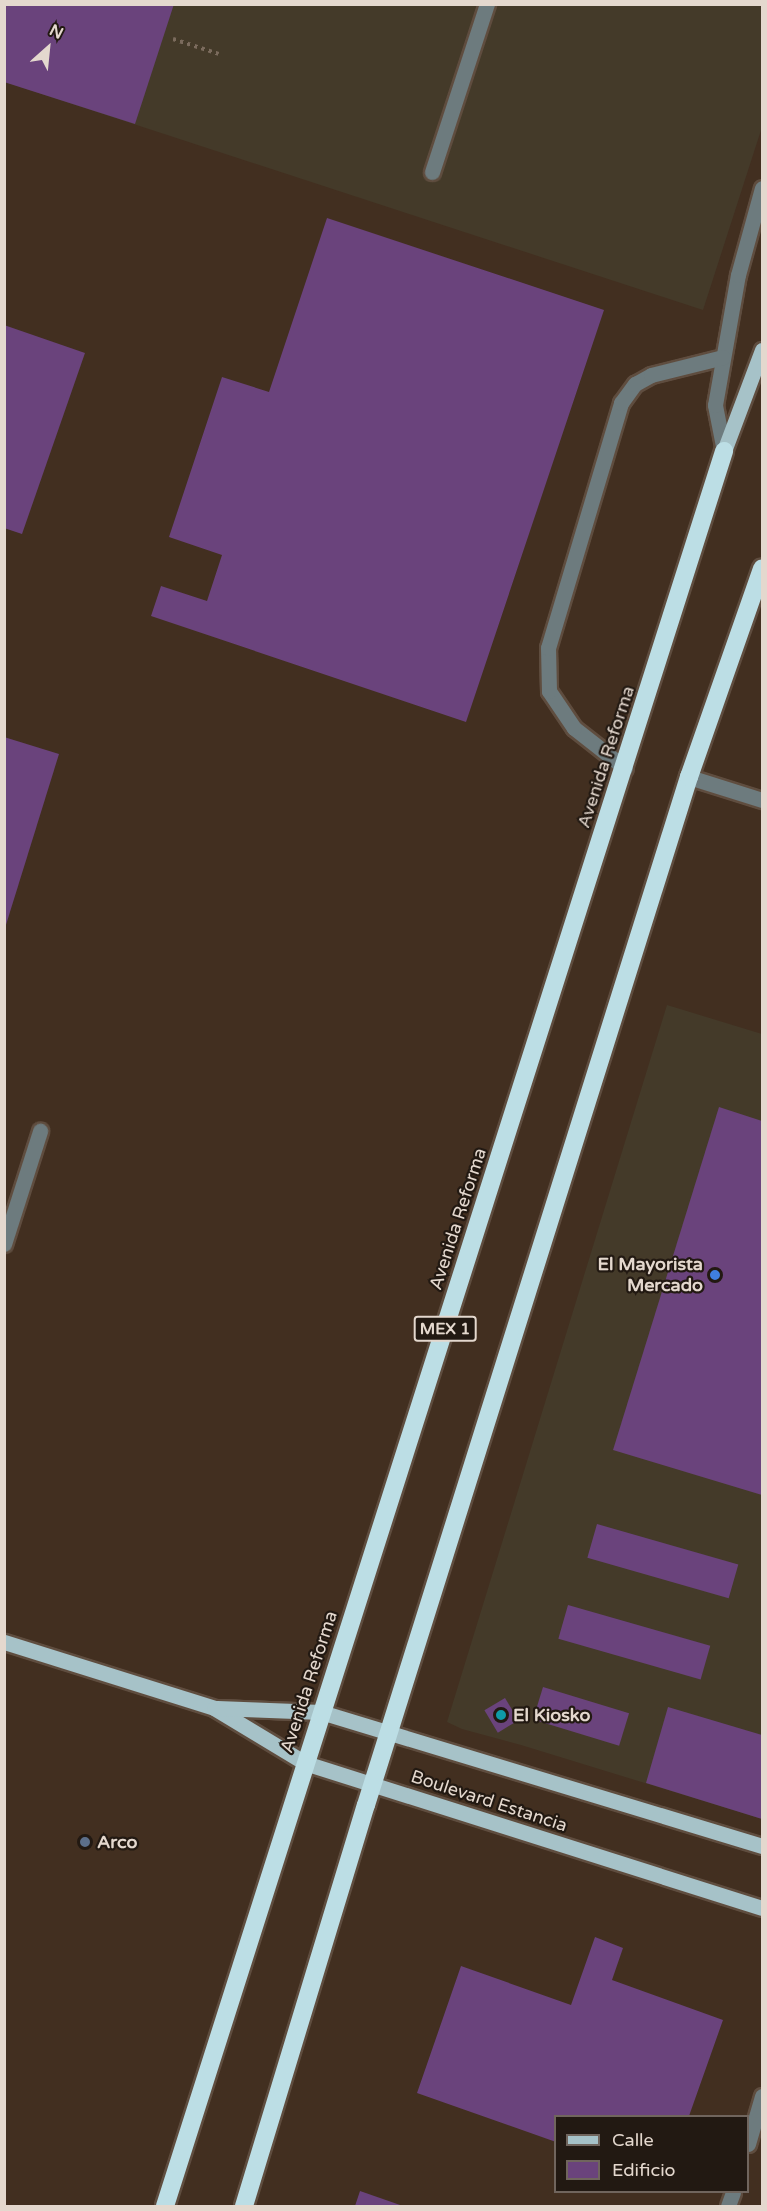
<!DOCTYPE html>
<style>
body{margin:0}
#map{position:relative;width:767px;height:2211px;overflow:hidden;background:#422f20;font-family:"Varela Round",sans-serif}
div>[style]{position:absolute}
.commercial>*{inset:0;background:#443a29}
.building>*{inset:0;background:#6a437c;transform-origin:0 0}
.path>*{height:4px;margin-top:-2px;transform-origin:0;background:repeating-linear-gradient(90deg,#7b6b5d 0 3px,transparent 0 7.5px)}
.roads{filter:drop-shadow(2px 0 #5f4d3f) drop-shadow(-2px 0 #5f4d3f) drop-shadow(0 2px #5f4d3f) drop-shadow(0 -2px #5f4d3f)}
.minor>*{height:15px;margin:-7.5px;padding:0 7.5px;transform-origin:7.5px;border-radius:7.5px;background:#6d7b7e}
.major>*{height:15px;margin:-7.5px;padding:0 7.5px;transform-origin:7.5px;border-radius:7.5px;background:#a6c2c8}
.highway>*{height:18px;margin:-9px;padding:0 9px;transform-origin:9px;border-radius:9px;background:#bcdee5}
.dots>*{width:16px;height:16px;translate:-50% -50%;box-sizing:border-box;border:3px solid #221912;border-radius:50%}
span{translate:-50% -50%;white-space:nowrap;text-align:center;line-height:1.15;-webkit-text-stroke:4.5px #221912;paint-order:stroke}
.shield-label span{padding:2px 4px;background:#221912;border:2px solid;border-radius:4px;-webkit-text-stroke-width:0}
.shield-label{font-size:16px;color:#e4d8ce;font-weight:700}
.street-label{font-size:18px;color:#e4d8ce}
.poi-label{font-size:18px;color:#e4d8ce;font-weight:700}
.right{translate:-100% -50%;text-align:right}
.left{translate:0 -50%;text-align:left}
.frame{position:absolute;inset:0;border:6px solid #e4d8ce;pointer-events:none}
.legend{position:absolute;left:554px;top:2115px;width:195px;height:78px;box-sizing:border-box;background:#221912;border:2px solid #70655d;margin:0;padding:8px 10px;list-style:none;font-size:18px;color:#e4d8ce}
.legend li{display:flex;align-items:center;gap:12px;height:30px}
.legend b{width:30px;border:2px solid #70655d}
.north{position:absolute;left:18px;top:18px;width:60px;height:60px;-webkit-text-stroke:4px #221912;paint-order:stroke;rotate:27deg;font-size:16px;font-weight:700;line-height:24px;text-align:center;color:#e4d8ce}
.north::after{content:'';display:block;margin:auto;width:21px;height:27px;background:#e4d8ce;clip-path:polygon(50% 0,100% 100%,50% 72%,0 100%)}
</style>
<div id="map">
<div class="commercial">
<i style="clip-path:polygon(5px 5px,762px 5px,762px 127px,703px 310px,5px 82px)"></i>
<i style="clip-path:polygon(667px 1005px,762px 1034px,762px 1819px,521px 1745px,462px 1729px,447px 1722px)"></i>
</div>
<div class="building">
<i style="clip-path:polygon(4px 4px,174px 4px,135px 124px,4px 82px)"></i>
<i style="clip-path:polygon(327px 218px,604px 310px,466px 722px,151px 616px,161px 586px,207px 601px,222px 555px,169px 537px,222px 377px,269px 392px)"></i>
<i style="clip-path:polygon(4px 325px,85px 353px,22px 534px,4px 528px)"></i>
<i style="clip-path:polygon(4px 737px,59px 754px,5px 928px,4px 928px)"></i>
<i style="clip-path:polygon(719px 1107px,762px 1121px,762px 1495px,613px 1450px)"></i>
<i style="left:597px;top:1524px;width:147px;height:35px;rotate:16deg"></i>
<i style="left:568px;top:1605px;width:148px;height:35px;rotate:16deg"></i>
<i style="left:543px;top:1687px;width:90px;height:34px;rotate:17deg"></i>
<i style="left:505px;top:1698px;width:26px;height:24px;rotate:59deg"></i>
<i style="clip-path:polygon(668px 1707px,762px 1735px,762px 1819px,646px 1783px)"></i>
<i style="clip-path:polygon(595px 1937px,623px 1948px,612px 1980px,723px 2020px,689px 2116px,556px 2116px,556px 2142px,417px 2093px,461px 1966px,571px 2005px)"></i>
<i style="clip-path:polygon(360px 2191px,403px 2206px,355px 2206px)"></i>
</div>
<div class="path">
<i style="left:173px;top:39px;width:48px;rotate:18.1deg"></i>
</div>
<div class="roads">
<div class="minor">
<i style="left:432px;top:172px;width:177px;rotate:-71.9deg"></i>
<i style="left:724px;top:451px;width:47px;rotate:-101.1deg"></i>
<i style="left:715px;top:405px;width:132px;rotate:-80deg"></i>
<i style="left:738px;top:275px;width:90px;rotate:-74.6deg"></i>
<i style="left:625px;top:768px;width:65px;rotate:-141.9deg"></i>
<i style="left:574px;top:728px;width:45px;rotate:-124deg"></i>
<i style="left:549px;top:691px;width:43px;rotate:-91.3deg"></i>
<i style="left:548px;top:648px;width:256px;rotate:-73.4deg"></i>
<i style="left:621px;top:403px;width:24px;rotate:-54deg"></i>
<i style="left:635px;top:384px;width:18px;rotate:-29deg"></i>
<i style="left:651px;top:375px;width:74px;rotate:-14deg"></i>
<i style="left:689px;top:777px;width:77px;rotate:17.5deg"></i>
<i style="left:4px;top:1244px;width:119px;rotate:-72.3deg"></i>
<i style="left:748px;top:2144px;width:50px;rotate:-73.7deg"></i>
<i style="left:728px;top:2206px;width:15px;rotate:-70deg"></i>
</div>
<div class="major">
<i style="left:724px;top:451px;width:108px;rotate:-69.4deg"></i>
<i style="left:4px;top:1642px;width:220px;rotate:17.4deg"></i>
<i style="left:214px;top:1708px;width:106px;rotate:31.1deg"></i>
<i style="left:305px;top:1763px;width:479px;rotate:17.6deg"></i>
<i style="left:217px;top:1708px;width:104px;rotate:2.2deg"></i>
<i style="left:321px;top:1712px;width:461px;rotate:16.9deg"></i>
</div>
<div class="highway">
<i style="left:165px;top:2206px;width:1842px;rotate:-72.33deg"></i>
<i style="left:244px;top:2206px;width:419px;rotate:-73.1deg"></i>
<i style="left:366px;top:1805px;width:1078px;rotate:-72.56deg"></i>
<i style="left:689px;top:777px;width:221px;rotate:-70.7deg"></i>
</div>
</div>
<div class="dots">
<i style="left:715px;top:1275px;background:#3f7fe0"></i>
<i style="left:501px;top:1715px;background:#0f9aa8"></i>
<i style="left:85px;top:1842px;background:#5c6f8a"></i>
</div>
<div class="shield-label">
<span style="left:445px;top:1329px">MEX 1</span>
</div>
<div class="street-label">
<span style="left:606px;top:757px;rotate:-72deg">Avenida Reforma</span>
<span style="left:458px;top:1219px;rotate:-72deg">Avenida Reforma</span>
<span style="left:309px;top:1682px;rotate:-72deg">Avenida Reforma</span>
<span style="left:489px;top:1801px;rotate:18deg">Boulevard Estancia</span>
</div>
<div class="poi-label">
<span class="right" style="left:703px;top:1275px">El Mayorista<br>Mercado</span>
<span class="left" style="left:513px;top:1715px">El Kiosko</span>
<span class="left" style="left:97px;top:1842px">Arco</span>
</div>
<div class="frame"></div>
<ul class="legend">
<li><b style="height:8px;background:#a6c2c8"></b>Calle</li>
<li><b style="height:16px;background:#6a437c"></b>Edificio</li>
</ul>
<div class="north">N</div>
</div>
